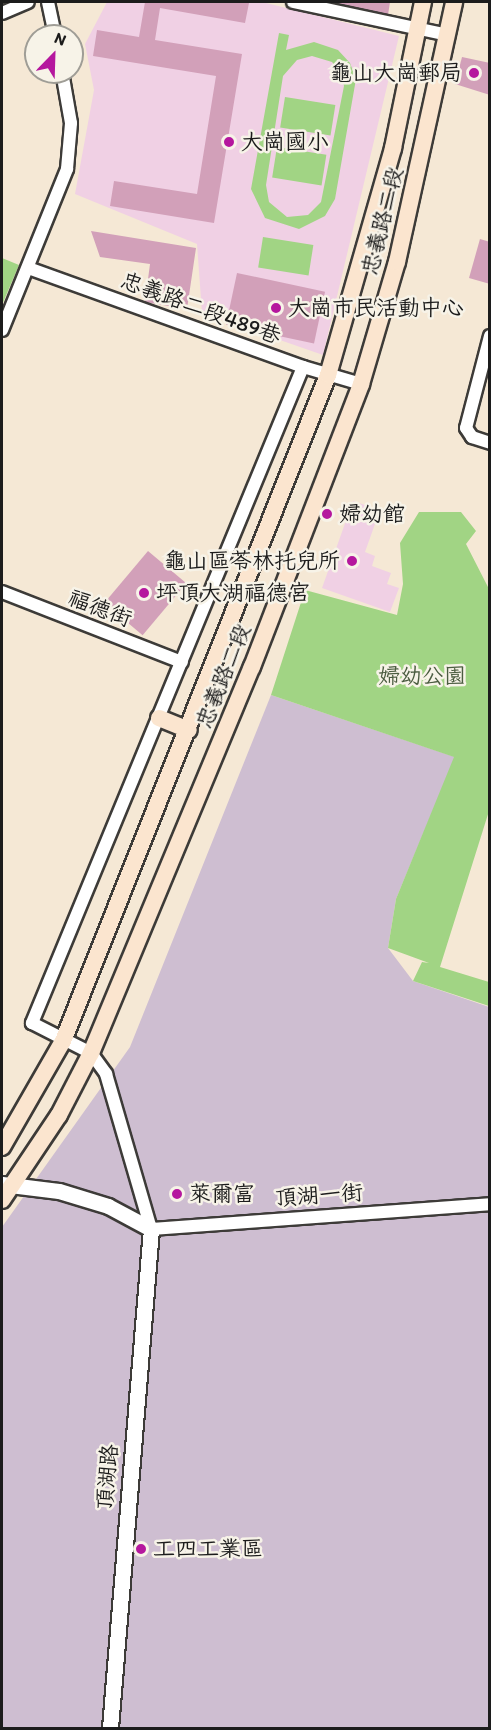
<!DOCTYPE html>
<meta charset="utf-8">
<style>
body{margin:0}
#map{position:relative;width:491px;height:1730px;overflow:hidden;background:#f5e8d5;font-family:Itim,"LXGW WenKai TC",sans-serif}
div>[style]{position:absolute}
.built>*{inset:0;background:#f0d0e4}
.industrial>*{inset:0;background:#cebed1}
.green>*{inset:0;background:#a1d484;transform-origin:0 0}
.building>*{inset:0;background:#d2a0b9;transform-origin:0 0}
.roads{filter:drop-shadow(2px 0 #3d3b38) drop-shadow(-2px 0 #3d3b38) drop-shadow(0 2px #3d3b38) drop-shadow(0 -2px #3d3b38)}
.minor>*{height:12px;margin:-6px;padding:0 6px;transform-origin:6px;border-radius:6px;background:#fff}
.tertiary>*{height:15px;margin:-7.5px;padding:0 7.5px;transform-origin:7.5px;border-radius:7.5px;background:#fff}
.secondary>*{height:16px;margin:-8px;padding:0 8px;transform-origin:8px;border-radius:8px;background:#fbe5cf}
.dots>*{width:16px;height:16px;translate:-50% -50%;box-sizing:border-box;border:3px solid #f7f3e8;border-radius:50%}
span{translate:-50% -50%;white-space:nowrap;text-align:center;line-height:1.15;-webkit-text-stroke:5px #f7f3e8;paint-order:stroke}
.poi-label{font-size:22px;color:#1c1c1c}
.right{translate:-100% -50%;text-align:right}
.left{translate:0 -50%;text-align:left}
.street-label{font-size:22px;color:#1c1c1c}
.park-label{font-size:22px;color:#4b5c40}
.frame{position:absolute;inset:0;border:3px solid #1c1c1c;pointer-events:none}
.north{position:absolute;left:24px;top:24px;width:60px;height:60px;box-sizing:border-box;background:#f7f3e8;border:2px solid #9f9d96;border-radius:50%;rotate:23deg;font-size:16px;font-weight:700;line-height:24px;text-align:center;color:#1c1c1c}
.north::after{content:'';display:block;margin:auto;width:21px;height:27px;background:#b5179e;clip-path:polygon(50% 0,100% 100%,50% 72%,0 100%)}
</style>
<div id="map">
<div class="built">
<i style="clip-path:polygon(107px 2px,262px 2px,399px 36px,323px 355px,202px 313px,197px 244px,75px 194px,94px 90px,85px 44px)"></i>
<i style="clip-path:polygon(353px 501px,380px 510px,365px 552px,375px 556px,372px 566px,391px 573px,387px 584px,399px 588px,390px 612px,322px 588px)"></i>
</div>
<div class="industrial">
<i style="clip-path:polygon(271px 695px,455px 757px,396px 899px,388px 948px,413px 981px,489px 1007px,489px 1728px,2px 1728px,2px 1227px,130px 1047px)"></i>
</div>
<div class="green">
<i style="clip-path:polygon(evenodd,279px 33px,289px 35px,286px 50px,314px 42px,338px 50px,350px 63px,356px 79px,335px 199px,325px 216px,299px 229px,265px 218px,251px 189px,279px 33px,312px 56px,332px 62px,341px 73px,344px 86px,321px 202px,308px 215px,287px 217px,269px 202px,266px 185px,283px 76px,297px 60px,312px 56px)"></i>
<i style="left:285px;top:97px;width:51px;height:31px;rotate:9deg"></i>
<i style="left:277px;top:147px;width:50px;height:31px;rotate:9deg"></i>
<i style="left:263px;top:237px;width:51px;height:31px;rotate:9deg"></i>
<i style="clip-path:polygon(2px 258px,19px 265px,2px 305px)"></i>
<i style="clip-path:polygon(419px 512px,461px 512px,476px 531px,466px 544px,489px 589px,489px 811px,440px 967px,489px 982px,489px 1006px,413px 981px,422px 962px,429px 963px,388px 948px,396px 899px,454px 757px,271px 695px,305px 590px,397px 615px,403px 584px,400px 543px)"></i>
</div>
<div class="building">
<i style="clip-path:polygon(145px 2px,249px 3px,245px 23px,160px 8px,155px 40px,242px 54px,214px 223px,110px 206px,114px 181px,197px 194px,216px 76px,93px 56px,97px 30px,139px 37px)"></i>
<i style="clip-path:polygon(328px 3px,328px 2px,390px 2px,388px 15px)"></i>
<i style="clip-path:polygon(462px 57px,490px 63px,490px 95px,455px 84px)"></i>
<i style="clip-path:polygon(91px 231px,196px 248px,187px 309px,145px 302px,150px 264px,100px 257px)"></i>
<i style="clip-path:polygon(480px 239px,490px 242px,490px 284px,469px 278px)"></i>
<i style="left:237px;top:273px;width:90px;height:53px;rotate:12deg"></i>
<i style="left:148px;top:551px;width:50px;height:68px;rotate:40deg"></i>
</div>
<div class="roads">
<div class="minor">
<i style="left:48px;top:2px;width:35px;rotate:78deg"></i>
<i style="left:293px;top:2px;width:158px;rotate:12deg"></i>
<i style="left:2px;top:13px;width:28px;rotate:-23deg"></i>
<i style="left:28px;top:268px;width:292px;rotate:19.8deg"></i>
<i style="left:303px;top:367px;width:60px;rotate:16.3deg"></i>
<i style="left:2px;top:330px;width:174px;rotate:-68deg"></i>
<i style="left:67px;top:169px;width:46px;rotate:-85deg"></i>
<i style="left:71px;top:123px;width:52px;rotate:-100deg"></i>
<i style="left:490px;top:336px;width:95px;rotate:104.6deg"></i>
<i style="left:466px;top:428px;width:11px;rotate:56deg"></i>
<i style="left:472px;top:437px;width:19px;rotate:18deg"></i>
<i style="left:303px;top:367px;width:710px;rotate:112.45deg"></i>
<i style="left:32px;top:1023px;width:66px;rotate:27deg"></i>
<i style="left:91px;top:1053px;width:26px;rotate:54deg"></i>
<i style="left:106px;top:1074px;width:161px;rotate:73.8deg"></i>
<i style="left:151px;top:1229px;width:340px;rotate:-4.2deg"></i>
<i style="left:2px;top:592px;width:193px;rotate:21.3deg"></i>
</div>
<div class="tertiary">
<i style="left:2px;top:1184px;width:57px;rotate:7deg"></i>
<i style="left:59px;top:1191px;width:51px;rotate:17deg"></i>
<i style="left:108px;top:1206px;width:49px;rotate:28.1deg"></i>
<i style="left:151px;top:1229px;width:501px;rotate:94.7deg"></i>
</div>
<div class="secondary">
<i style="left:159px;top:718px;width:32px;rotate:22deg"></i>
<i style="left:2px;top:1147px;width:122px;rotate:-60.1deg"></i>
<i style="left:63px;top:1041px;width:717px;rotate:-68.3deg"></i>
<i style="left:328px;top:375px;width:236px;rotate:-74deg"></i>
<i style="left:393px;top:148px;width:149px;rotate:-78.4deg"></i>
<i style="left:2px;top:1200px;width:102px;rotate:-56.2deg"></i>
<i style="left:59px;top:1115px;width:70px;rotate:-62.7deg"></i>
<i style="left:91px;top:1053px;width:418px;rotate:-67.4deg"></i>
<i style="left:252px;top:667px;width:303px;rotate:-68.9deg"></i>
<i style="left:361px;top:384px;width:127px;rotate:-73.6deg"></i>
<i style="left:397px;top:262px;width:266px;rotate:-77.6deg"></i>
</div>
</div>
<div class="dots">
<i style="left:474px;top:73px;background:#b5179e"></i>
<i style="left:229px;top:142px;background:#b5179e"></i>
<i style="left:276px;top:308px;background:#b5179e"></i>
<i style="left:327px;top:514px;background:#b5179e"></i>
<i style="left:352px;top:561px;background:#b5179e"></i>
<i style="left:144px;top:593px;background:#b5179e"></i>
<i style="left:177px;top:1194px;background:#b5179e"></i>
<i style="left:141px;top:1549px;background:#b5179e"></i>
</div>
<div class="poi-label">
<span class="right" style="left:462px;top:73px">龜山大崗郵局</span>
<span class="left" style="left:241px;top:142px">大崗國小</span>
<span class="left" style="left:288px;top:308px">大崗市民活動中心</span>
<span class="left" style="left:339px;top:514px">婦幼館</span>
<span class="right" style="left:340px;top:561px">龜山區苓林托兒所</span>
<span class="left" style="left:156px;top:593px">坪頂大湖福德宮</span>
<span class="left" style="left:189px;top:1194px">萊爾富</span>
<span class="left" style="left:153px;top:1549px">工四工業區</span>
</div>
<div class="street-label">
<span style="left:382px;top:221px;rotate:-76deg">忠義路二段</span>
<span style="left:201px;top:308px;rotate:20deg">忠義路二段489巷</span>
<span style="left:100px;top:608px;rotate:21deg">福德街</span>
<span style="left:223px;top:676px;rotate:-68deg">忠義路二段</span>
<span style="left:319px;top:1195px;rotate:-4deg">頂湖一街</span>
<span style="left:107px;top:1477px;rotate:-85deg">頂湖路</span>
</div>
<div class="park-label">
<span style="left:422px;top:676px">婦幼公園</span>
</div>
<div class="frame"></div>
<div class="north">N</div>
</div>
